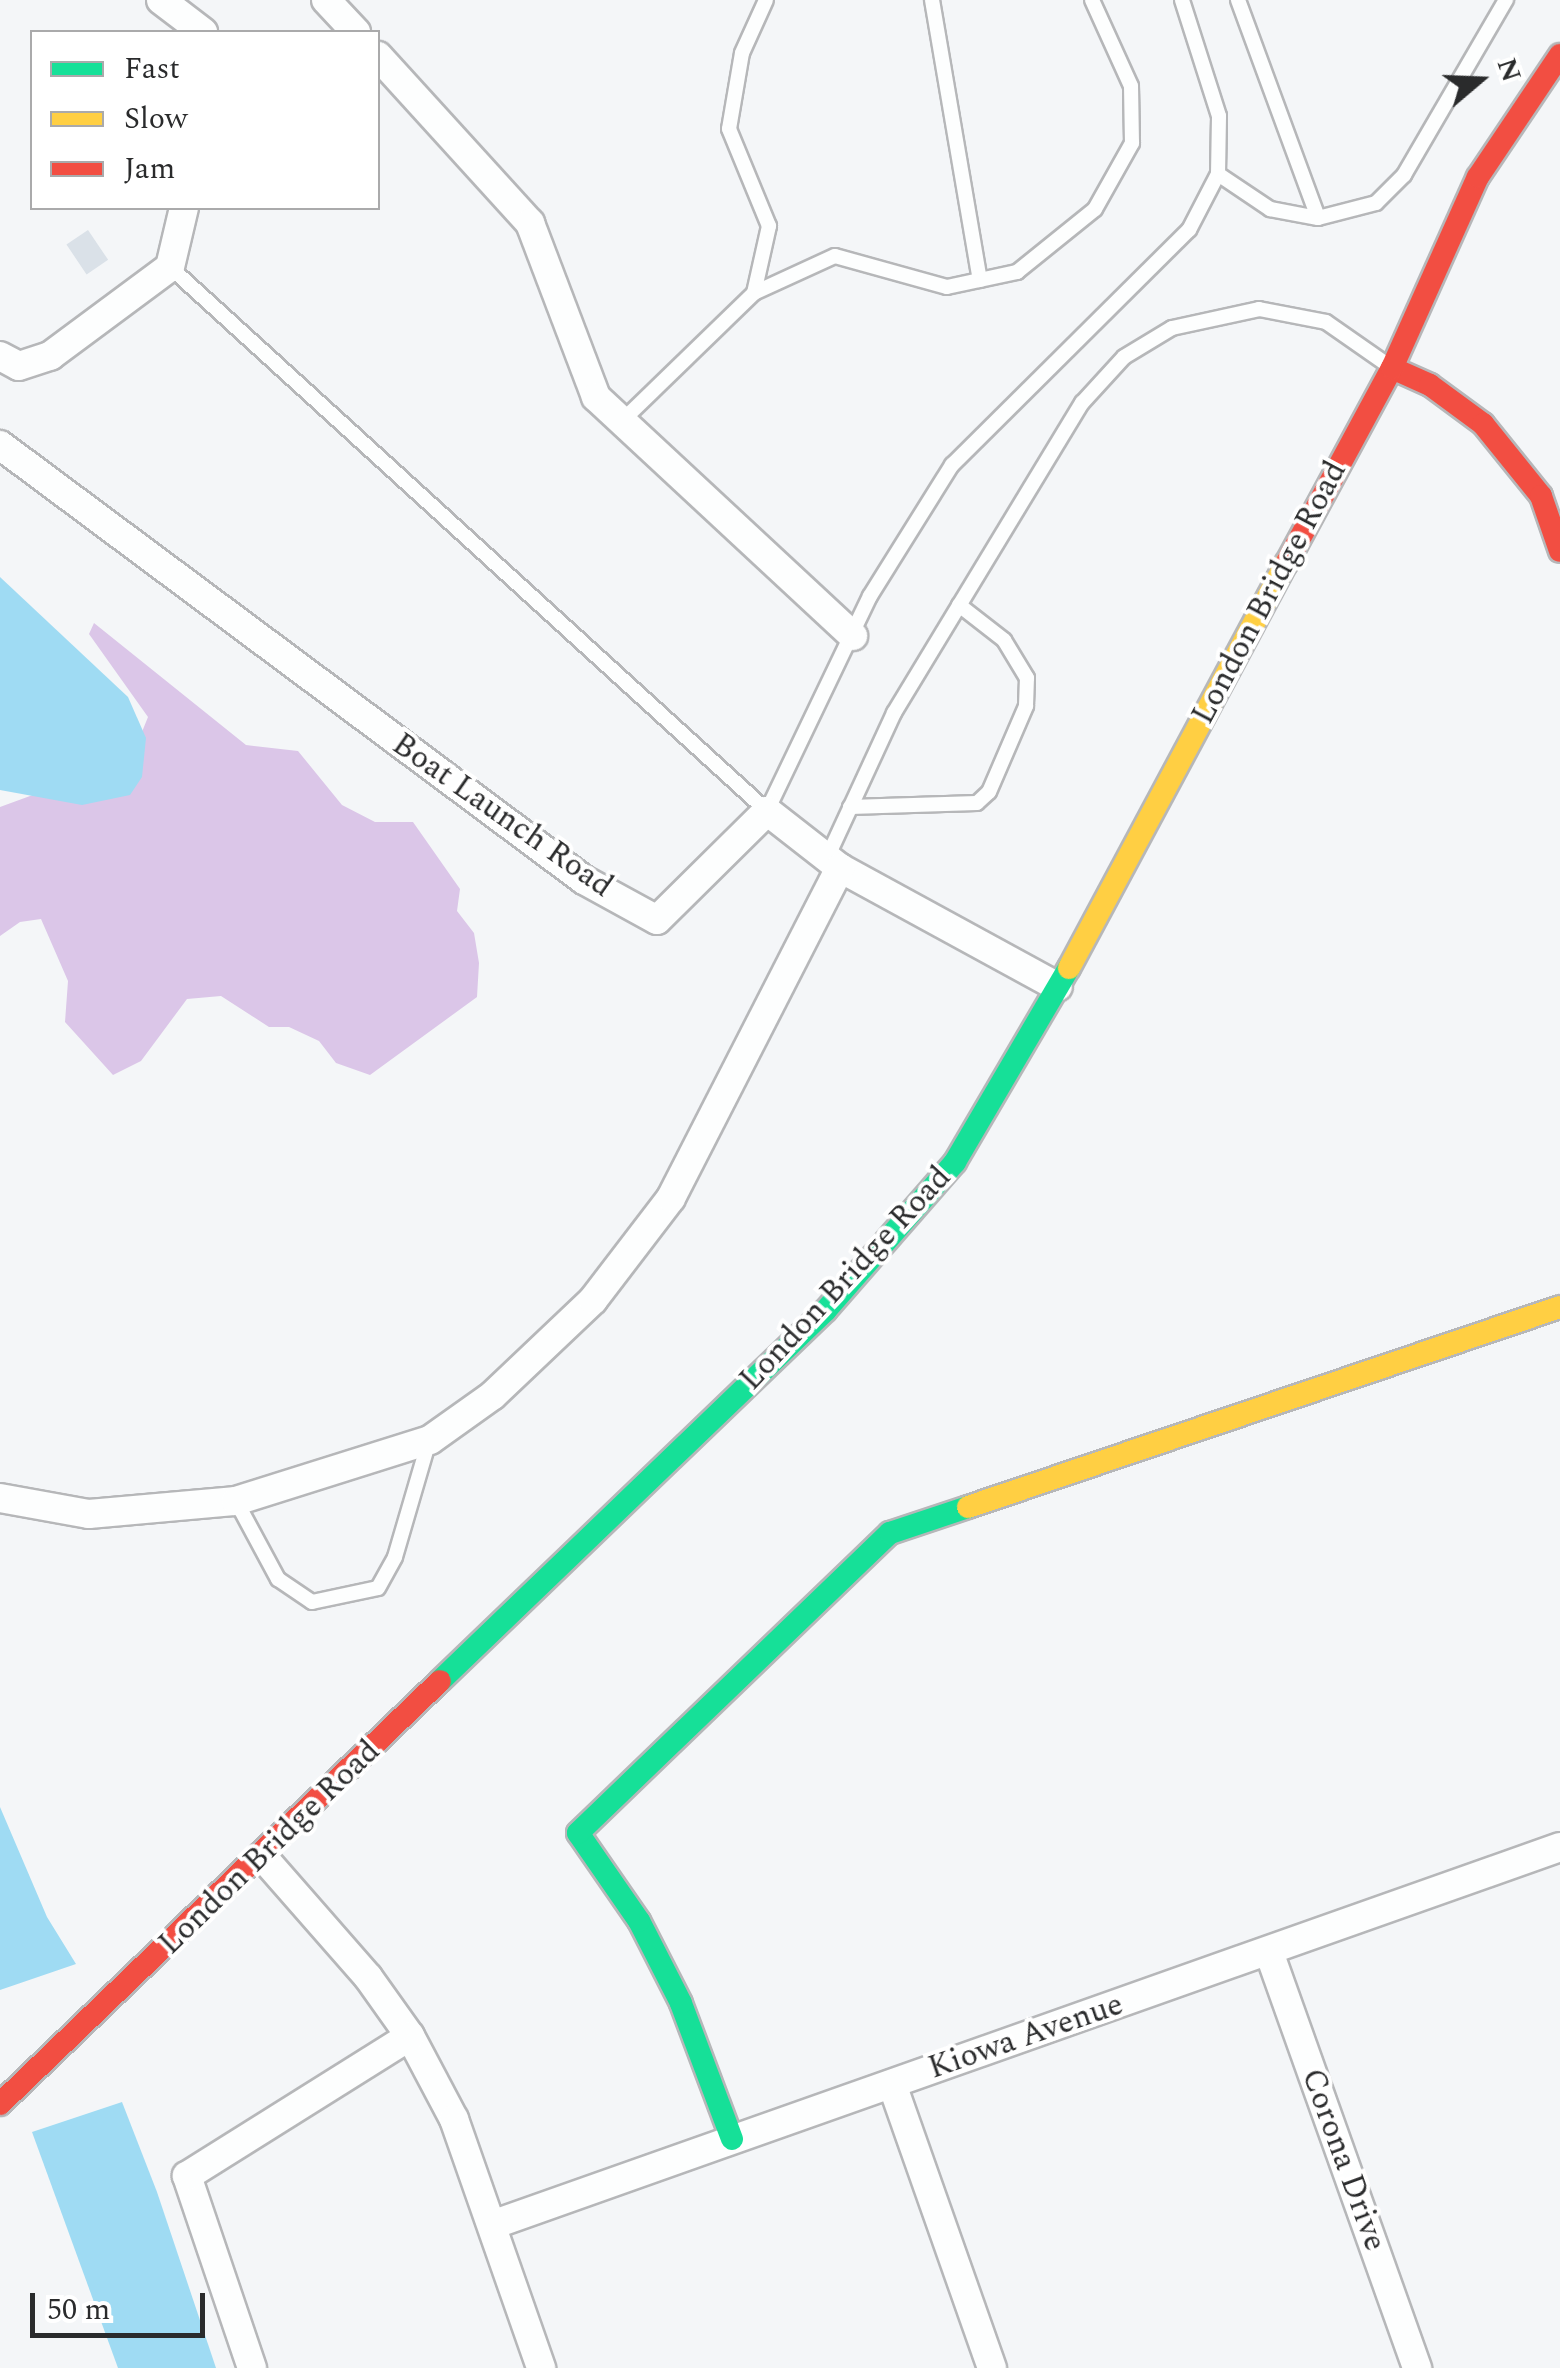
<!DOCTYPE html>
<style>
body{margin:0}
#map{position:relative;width:1560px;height:2368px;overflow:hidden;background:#f4f6f8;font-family:Spectral,serif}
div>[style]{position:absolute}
.forest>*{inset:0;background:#dbc6e8}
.water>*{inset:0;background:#9fdbf3}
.building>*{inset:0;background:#dae1e8;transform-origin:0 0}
.roads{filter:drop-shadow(2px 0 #b6b7b9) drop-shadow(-2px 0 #b6b7b9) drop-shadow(0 2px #b6b7b9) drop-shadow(0 -2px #b6b7b9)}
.lane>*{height:14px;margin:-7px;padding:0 7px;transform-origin:7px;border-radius:7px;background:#fdfefe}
.street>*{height:28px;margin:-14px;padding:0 14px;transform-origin:14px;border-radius:14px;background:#fdfefe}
.fast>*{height:22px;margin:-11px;padding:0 11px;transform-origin:11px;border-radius:11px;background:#16e098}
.slow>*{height:22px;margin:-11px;padding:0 11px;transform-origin:11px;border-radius:11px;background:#ffcf43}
.jam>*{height:22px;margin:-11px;padding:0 11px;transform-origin:11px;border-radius:11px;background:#f24e42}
span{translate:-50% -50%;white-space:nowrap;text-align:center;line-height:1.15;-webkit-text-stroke:8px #fff;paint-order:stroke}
.street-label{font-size:32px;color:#2a2b2c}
.legend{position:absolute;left:30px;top:30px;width:350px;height:180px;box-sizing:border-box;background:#fff;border:2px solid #aaaaab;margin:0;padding:12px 18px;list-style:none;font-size:30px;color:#2a2b2c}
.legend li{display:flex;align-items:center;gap:20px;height:50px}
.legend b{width:50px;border:2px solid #aaaaab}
.north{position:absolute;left:1430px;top:30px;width:100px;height:100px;-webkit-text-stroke:8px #fff;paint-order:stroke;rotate:71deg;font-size:28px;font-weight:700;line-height:40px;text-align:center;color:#2a2b2c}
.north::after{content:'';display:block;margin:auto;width:35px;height:45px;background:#2a2b2c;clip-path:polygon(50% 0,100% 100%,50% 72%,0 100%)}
.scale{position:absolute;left:30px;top:2293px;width:175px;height:45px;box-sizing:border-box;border:5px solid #2a2b2c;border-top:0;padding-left:12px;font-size:30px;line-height:35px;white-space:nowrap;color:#2a2b2c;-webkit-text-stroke:8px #fff;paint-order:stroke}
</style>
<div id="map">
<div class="forest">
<i style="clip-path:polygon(94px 623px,246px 745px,298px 751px,342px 805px,375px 822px,413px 822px,460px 889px,457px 911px,474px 933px,479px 963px,477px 997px,370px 1075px,336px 1063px,319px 1041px,289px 1027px,269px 1027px,221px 996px,187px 999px,141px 1061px,113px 1075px,65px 1022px,68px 981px,41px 919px,20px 922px,0 936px,0 807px,131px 759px,148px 717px,89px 634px)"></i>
</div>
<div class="water">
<i style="clip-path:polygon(0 577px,128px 697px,146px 738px,142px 777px,130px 795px,82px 805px,0 790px)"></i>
<i style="clip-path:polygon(0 1807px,47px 1917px,76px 1964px,0 1990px)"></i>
<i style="clip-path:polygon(122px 2102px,157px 2192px,216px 2368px,118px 2368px,32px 2132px)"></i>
</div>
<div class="building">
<i style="left:88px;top:230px;width:36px;height:26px;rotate:56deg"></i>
</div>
<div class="roads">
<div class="lane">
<i style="left:932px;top:0;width:284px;rotate:80.3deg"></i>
<i style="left:1238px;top:0;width:232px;rotate:69.8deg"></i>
<i style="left:1218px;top:174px;width:63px;rotate:33.9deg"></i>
<i style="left:1270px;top:209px;width:49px;rotate:10.6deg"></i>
<i style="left:1318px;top:218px;width:60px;rotate:-14.5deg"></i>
<i style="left:1376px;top:203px;width:40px;rotate:-45deg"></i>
<i style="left:1404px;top:175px;width:203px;rotate:-59.8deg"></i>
<i style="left:170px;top:267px;width:808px;rotate:42.34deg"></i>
<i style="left:767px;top:811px;width:238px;rotate:-64.4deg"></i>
<i style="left:870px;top:596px;width:155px;rotate:-58deg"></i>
<i style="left:952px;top:465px;width:334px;rotate:-44.8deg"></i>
<i style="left:1189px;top:230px;width:63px;rotate:-62.6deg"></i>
<i style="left:1218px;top:174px;width:58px;rotate:-89deg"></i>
<i style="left:1219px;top:116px;width:122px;rotate:-107.7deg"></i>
<i style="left:754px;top:293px;width:69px;rotate:-77.4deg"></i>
<i style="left:769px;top:226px;width:105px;rotate:-112.4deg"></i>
<i style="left:729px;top:129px;width:77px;rotate:-80.3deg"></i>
<i style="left:742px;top:53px;width:58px;rotate:-65.6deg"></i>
<i style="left:622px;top:421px;width:184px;rotate:-44.1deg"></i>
<i style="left:754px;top:293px;width:89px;rotate:-24.6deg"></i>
<i style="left:835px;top:256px;width:116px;rotate:15.5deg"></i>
<i style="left:947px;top:287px;width:72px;rotate:-12.1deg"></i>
<i style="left:1017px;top:272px;width:100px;rotate:-38.9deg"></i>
<i style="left:1095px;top:209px;width:76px;rotate:-60.7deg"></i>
<i style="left:1132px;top:143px;width:57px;rotate:-91deg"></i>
<i style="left:1131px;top:86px;width:94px;rotate:-114.4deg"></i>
<i style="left:850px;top:807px;width:127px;rotate:-1.8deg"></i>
<i style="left:977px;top:803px;width:16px;rotate:-43deg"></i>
<i style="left:989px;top:792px;width:94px;rotate:-66.7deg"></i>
<i style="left:1026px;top:706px;width:28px;rotate:-88deg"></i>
<i style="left:1027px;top:678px;width:44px;rotate:-121.2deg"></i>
<i style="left:1004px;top:640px;width:57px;rotate:-142.1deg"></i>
<i style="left:827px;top:858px;width:160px;rotate:-65.2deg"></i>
<i style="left:894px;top:713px;width:363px;rotate:-58.8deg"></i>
<i style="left:1082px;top:403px;width:62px;rotate:-47.6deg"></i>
<i style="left:1124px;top:357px;width:56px;rotate:-31.1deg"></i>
<i style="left:1172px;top:328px;width:89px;rotate:-12.3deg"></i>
<i style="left:1259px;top:309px;width:68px;rotate:11deg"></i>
<i style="left:1326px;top:322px;width:80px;rotate:34.9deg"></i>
<i style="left:236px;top:1501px;width:89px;rotate:61.7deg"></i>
<i style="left:278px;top:1579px;width:41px;rotate:34.1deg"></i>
<i style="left:312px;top:1602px;width:67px;rotate:-12deg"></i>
<i style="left:378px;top:1588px;width:35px;rotate:-61deg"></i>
<i style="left:395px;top:1557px;width:121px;rotate:-73.7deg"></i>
</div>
<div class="street">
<i style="left:161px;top:0;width:53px;rotate:37.3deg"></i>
<i style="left:326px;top:0;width:44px;rotate:46.8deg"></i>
<i style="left:378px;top:56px;width:226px;rotate:47.7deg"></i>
<i style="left:530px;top:223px;width:186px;rotate:69.2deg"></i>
<i style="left:596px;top:397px;width:351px;rotate:42.9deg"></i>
<i style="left:0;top:356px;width:21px;rotate:28deg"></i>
<i style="left:19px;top:366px;width:33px;rotate:-18deg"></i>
<i style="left:50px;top:356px;width:149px;rotate:-36.6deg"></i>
<i style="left:170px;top:267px;width:61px;rotate:-76.7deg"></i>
<i style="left:0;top:445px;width:728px;rotate:36.68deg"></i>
<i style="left:584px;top:880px;width:83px;rotate:28.7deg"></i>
<i style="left:657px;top:920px;width:155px;rotate:-44.7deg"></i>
<i style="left:767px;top:811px;width:93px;rotate:38deg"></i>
<i style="left:840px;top:868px;width:248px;rotate:28.6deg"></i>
<i style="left:0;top:1498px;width:90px;rotate:10.2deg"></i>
<i style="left:89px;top:1514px;width:148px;rotate:-5.1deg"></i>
<i style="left:236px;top:1501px;width:203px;rotate:-17.5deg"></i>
<i style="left:430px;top:1440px;width:77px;rotate:-35.5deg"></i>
<i style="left:493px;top:1395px;width:138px;rotate:-43.5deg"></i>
<i style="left:593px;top:1300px;width:128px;rotate:-52.6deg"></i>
<i style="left:671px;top:1198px;width:371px;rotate:-62.9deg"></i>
<i style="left:262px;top:1856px;width:161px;rotate:48.8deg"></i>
<i style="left:368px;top:1977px;width:72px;rotate:54.6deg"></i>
<i style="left:410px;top:2036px;width:94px;rotate:62.1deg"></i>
<i style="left:454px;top:2119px;width:264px;rotate:70.7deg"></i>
<i style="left:1269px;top:1952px;width:442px;rotate:70.4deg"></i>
<i style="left:892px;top:2084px;width:301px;rotate:70.6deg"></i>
<i style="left:492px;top:2225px;width:1133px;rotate:-19.49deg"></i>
<i style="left:252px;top:2368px;width:203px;rotate:-108.7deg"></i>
<i style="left:187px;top:2176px;width:263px;rotate:-32.1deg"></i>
</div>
<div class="fast">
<i style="left:440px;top:1681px;width:535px;rotate:-43.86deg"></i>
<i style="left:826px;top:1310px;width:196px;rotate:-48.9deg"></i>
<i style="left:955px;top:1162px;width:225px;rotate:-59.6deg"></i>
<i style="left:732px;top:2139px;width:145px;rotate:-110.6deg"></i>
<i style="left:681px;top:2003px;width:92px;rotate:-117.1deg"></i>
<i style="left:639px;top:1921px;width:107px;rotate:-124.7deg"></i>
<i style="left:578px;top:1833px;width:433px;rotate:-43.9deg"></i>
<i style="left:890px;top:1533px;width:82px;rotate:-18.4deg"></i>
</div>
<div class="slow">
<i style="left:1069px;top:968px;width:459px;rotate:-61.8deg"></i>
<i style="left:968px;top:1507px;width:625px;rotate:-18.67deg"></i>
</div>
<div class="jam">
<i style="left:1392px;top:368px;width:42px;rotate:24.1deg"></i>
<i style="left:1430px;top:385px;width:66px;rotate:36.3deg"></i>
<i style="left:1483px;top:424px;width:92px;rotate:51.1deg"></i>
<i style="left:1541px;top:496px;width:58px;rotate:70.9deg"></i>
<i style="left:1286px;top:564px;width:223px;rotate:-61.6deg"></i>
<i style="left:1392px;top:368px;width:209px;rotate:-65.8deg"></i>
<i style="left:1478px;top:177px;width:147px;rotate:-56.1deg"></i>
<i style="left:0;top:2104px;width:610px;rotate:-43.87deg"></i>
</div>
</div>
<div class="street-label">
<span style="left:1270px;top:593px;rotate:-62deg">London Bridge Road</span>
<span style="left:502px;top:816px;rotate:35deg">Boat Launch Road</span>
<span style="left:846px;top:1279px;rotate:-47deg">London Bridge Road</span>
<span style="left:270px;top:1848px;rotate:-44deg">London Bridge Road</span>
<span style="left:1026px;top:2037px;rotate:-19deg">Kiowa Avenue</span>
<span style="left:1343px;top:2160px;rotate:70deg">Corona Drive</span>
</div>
<ul class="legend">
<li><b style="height:12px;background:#16e098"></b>Fast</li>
<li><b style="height:12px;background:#ffcf43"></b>Slow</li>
<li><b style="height:12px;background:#f24e42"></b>Jam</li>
</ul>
<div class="north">N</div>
<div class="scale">50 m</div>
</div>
